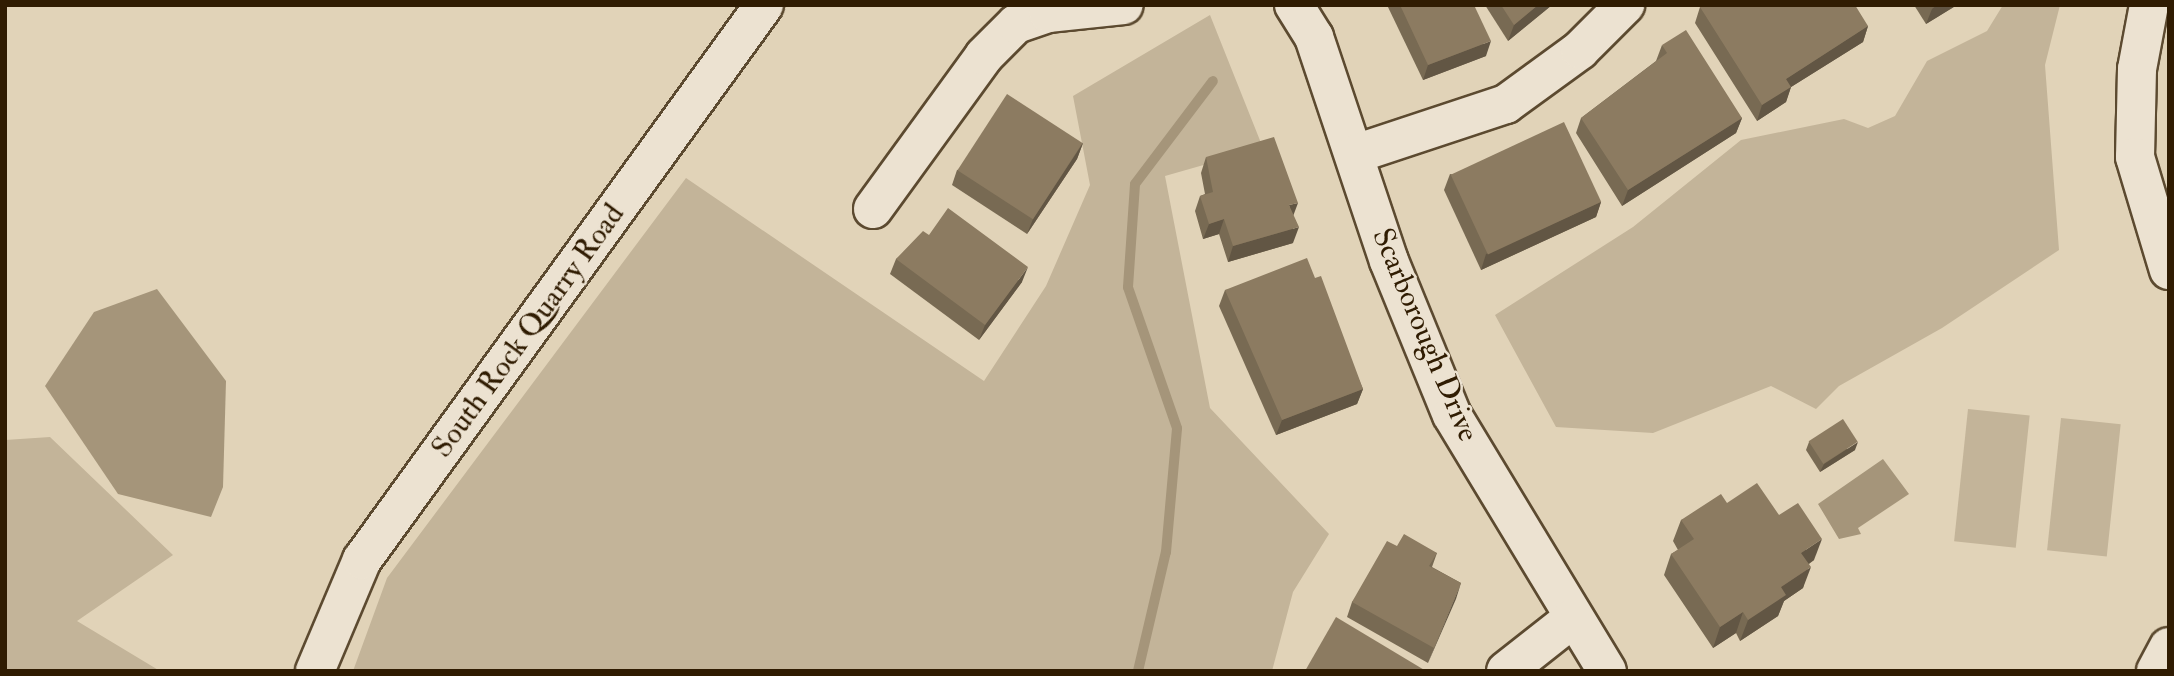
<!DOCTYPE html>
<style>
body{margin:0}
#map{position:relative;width:2174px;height:676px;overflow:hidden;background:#e1d3b8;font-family:"IM FELL Double Pica",serif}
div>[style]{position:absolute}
.green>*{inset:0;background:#c3b499;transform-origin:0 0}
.water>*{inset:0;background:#a5957a}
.stream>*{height:10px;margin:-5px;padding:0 5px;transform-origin:5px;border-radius:5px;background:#a5957a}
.roads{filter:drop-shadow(2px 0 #5c4a30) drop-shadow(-2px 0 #5c4a30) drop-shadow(0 2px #5c4a30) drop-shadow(0 -2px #5c4a30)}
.minor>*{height:38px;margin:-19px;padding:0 19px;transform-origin:19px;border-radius:19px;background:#ece2d1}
.tertiary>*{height:38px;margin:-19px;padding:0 19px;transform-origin:19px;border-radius:19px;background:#ece2d1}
.wall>*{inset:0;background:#786a53}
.shaded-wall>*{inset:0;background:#625644}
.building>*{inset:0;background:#8c7b61;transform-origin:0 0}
span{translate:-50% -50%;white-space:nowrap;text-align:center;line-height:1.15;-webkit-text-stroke:5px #ece2d1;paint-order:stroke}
.street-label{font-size:30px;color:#301c02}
.frame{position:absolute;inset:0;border:7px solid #301c02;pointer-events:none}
</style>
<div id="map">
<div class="green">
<i style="clip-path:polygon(2003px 5px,2060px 5px,2045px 65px,2059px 250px,1942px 328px,1839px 386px,1816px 409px,1771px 386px,1653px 433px,1556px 427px,1495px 315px,1633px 227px,1741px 140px,1844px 119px,1868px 128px,1895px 116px,1927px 61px,1987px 31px)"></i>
<i style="clip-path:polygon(1210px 15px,1263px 148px,1165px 176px,1210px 408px,1329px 534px,1293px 592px,1272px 671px,353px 671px,387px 578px,686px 178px,984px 381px,1046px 286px,1090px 185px,1073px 96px)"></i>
<i style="left:1968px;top:409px;width:62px;height:133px;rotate:6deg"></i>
<i style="left:2061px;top:418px;width:60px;height:133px;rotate:6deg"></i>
<i style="clip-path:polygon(50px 437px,173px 555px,77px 621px,160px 671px,5px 671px,5px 440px)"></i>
</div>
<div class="water">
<i style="clip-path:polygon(157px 289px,226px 381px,223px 487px,211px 517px,118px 494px,45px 386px,94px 312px)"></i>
<i style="clip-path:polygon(1883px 459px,1909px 494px,1858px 528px,1861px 534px,1839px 539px,1818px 504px)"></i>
</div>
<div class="stream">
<i style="left:1138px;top:671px;width:122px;rotate:-76.8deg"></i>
<i style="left:1166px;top:552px;width:124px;rotate:-84.9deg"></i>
<i style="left:1177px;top:428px;width:149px;rotate:-109.2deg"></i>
<i style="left:1128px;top:287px;width:103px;rotate:-86.1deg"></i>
<i style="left:1135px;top:184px;width:129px;rotate:-52.9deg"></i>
</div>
<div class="roads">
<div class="minor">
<i style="left:1294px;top:5px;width:38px;rotate:58deg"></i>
<i style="left:1314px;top:37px;width:236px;rotate:71.5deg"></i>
<i style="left:1389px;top:261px;width:166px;rotate:67.8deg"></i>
<i style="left:1452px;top:415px;width:299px;rotate:58.8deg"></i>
<i style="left:2149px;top:5px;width:65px;rotate:100.6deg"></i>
<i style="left:2137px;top:69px;width:88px;rotate:91.3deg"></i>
<i style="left:2135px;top:157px;width:118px;rotate:73.3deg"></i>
<i style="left:1355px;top:154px;width:159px;rotate:-18.3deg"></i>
<i style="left:1506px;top:104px;width:92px;rotate:-36.1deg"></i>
<i style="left:1580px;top:50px;width:64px;rotate:-45deg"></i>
<i style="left:873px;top:209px;width:189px;rotate:-54deg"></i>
<i style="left:984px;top:56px;width:45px;rotate:-45deg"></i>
<i style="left:1016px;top:24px;width:34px;rotate:-19deg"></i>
<i style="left:1048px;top:13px;width:76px;rotate:-6deg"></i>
<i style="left:1506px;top:671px;width:85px;rotate:-38.3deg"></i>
<i style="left:2156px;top:671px;width:27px;rotate:-62deg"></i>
</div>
<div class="tertiary">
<i style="left:315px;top:671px;width:121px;rotate:-67.1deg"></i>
<i style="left:362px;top:560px;width:685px;rotate:-54.08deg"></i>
</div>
</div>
<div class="wall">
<i style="clip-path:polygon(1387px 5px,1474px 5px,1486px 56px,1423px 80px)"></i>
<i style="clip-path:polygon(1485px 5px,1552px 5px,1508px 41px)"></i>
<i style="clip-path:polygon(1914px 5px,1957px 5px,1926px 24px)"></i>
<i style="clip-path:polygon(1700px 7px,1868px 26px,1863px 42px,1791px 87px,1786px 102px,1757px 121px,1695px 23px)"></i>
<i style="clip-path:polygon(1662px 45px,1742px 118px,1736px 133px,1622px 206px,1576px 133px,1581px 118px,1656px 61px)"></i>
<i style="clip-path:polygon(1083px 143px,1077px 159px,1027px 234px,952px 185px,957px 170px)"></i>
<i style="clip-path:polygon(1206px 157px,1293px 215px,1293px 243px,1228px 262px,1219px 234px,1203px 239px,1195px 211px,1200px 196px,1205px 194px,1201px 173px)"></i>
<i style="clip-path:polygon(1450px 174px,1601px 202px,1596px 217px,1481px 270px,1444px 190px)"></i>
<i style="clip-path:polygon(929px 235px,1022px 282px,979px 340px,890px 274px,896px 259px)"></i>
<i style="clip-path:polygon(1315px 278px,1363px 389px,1357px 404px,1276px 435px,1219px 306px,1225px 290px)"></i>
<i style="clip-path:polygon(1809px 442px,1855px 450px,1820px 472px,1806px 450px)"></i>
<i style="clip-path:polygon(1727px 503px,1779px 515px,1814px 560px,1809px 564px,1803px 588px,1784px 601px,1778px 616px,1740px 641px,1736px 633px,1713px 648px,1664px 575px,1671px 554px,1678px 550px,1673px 541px,1681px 520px)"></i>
<i style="clip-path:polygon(1397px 546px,1437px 553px,1432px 567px,1461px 583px,1428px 663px,1347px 617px,1352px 602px)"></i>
</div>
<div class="shaded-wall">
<i style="clip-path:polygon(1538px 5px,1552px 5px,1508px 41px,1514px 25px)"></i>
<i style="clip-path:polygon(1937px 5px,1957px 5px,1926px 24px,1932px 9px)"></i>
<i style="clip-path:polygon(1868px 26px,1863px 42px,1791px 87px,1786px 102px,1757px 121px,1762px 105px,1786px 79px)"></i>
<i style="clip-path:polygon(1491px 41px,1486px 56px,1423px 80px,1428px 65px)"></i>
<i style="clip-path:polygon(1742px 118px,1736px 133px,1622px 206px,1628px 190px)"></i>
<i style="clip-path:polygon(1083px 143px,1077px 159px,1027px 234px,1033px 219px)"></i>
<i style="clip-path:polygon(1601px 202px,1596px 217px,1481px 270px,1486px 254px)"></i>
<i style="clip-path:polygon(1298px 203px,1292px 219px,1289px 205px)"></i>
<i style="clip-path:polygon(1224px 219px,1219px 234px,1203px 239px,1209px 224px)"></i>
<i style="clip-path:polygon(1299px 227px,1293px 243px,1228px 262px,1233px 246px)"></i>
<i style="clip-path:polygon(1028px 267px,1022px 282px,979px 340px,985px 325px)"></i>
<i style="clip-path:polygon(1363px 389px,1357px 404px,1276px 435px,1282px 420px)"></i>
<i style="clip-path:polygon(1858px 442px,1855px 450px,1820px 472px,1824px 464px)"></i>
<i style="clip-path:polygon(1822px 539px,1814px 560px,1793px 574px,1801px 553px)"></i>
<i style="clip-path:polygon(1811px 567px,1803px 588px,1784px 601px,1778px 616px,1740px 641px,1748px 620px,1781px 587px)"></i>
<i style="clip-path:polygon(1461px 583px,1456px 599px,1428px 663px,1434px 648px)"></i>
<i style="clip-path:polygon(1743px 612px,1736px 633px,1713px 648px,1720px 627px)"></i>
</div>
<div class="building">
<i style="clip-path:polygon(1400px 5px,1474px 5px,1491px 41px,1428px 65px)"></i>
<i style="clip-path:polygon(1501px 5px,1538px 5px,1514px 25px)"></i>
<i style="clip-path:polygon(1703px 5px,1855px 5px,1868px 26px,1786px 79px,1791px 87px,1762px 105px,1700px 7px)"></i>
<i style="clip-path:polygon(1686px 30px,1742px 118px,1628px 190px,1581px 118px,1667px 53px,1662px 45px)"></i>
<i style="left:1007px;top:94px;width:90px;height:91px;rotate:33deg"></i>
<i style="left:1564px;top:122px;width:88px;height:125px;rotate:65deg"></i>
<i style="clip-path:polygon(1274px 137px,1298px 203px,1289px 205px,1299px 227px,1233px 246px,1224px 219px,1209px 224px,1200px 196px,1213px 192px,1206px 157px)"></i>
<i style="clip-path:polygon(948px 208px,1028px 267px,985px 325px,896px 259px,923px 231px,929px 235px)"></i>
<i style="clip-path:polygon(1307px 258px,1315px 278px,1321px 276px,1363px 389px,1282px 420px,1225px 290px)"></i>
<i style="left:1843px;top:419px;width:27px;height:41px;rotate:57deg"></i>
<i style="clip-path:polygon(1757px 483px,1779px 515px,1798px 503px,1822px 539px,1801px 553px,1811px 567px,1781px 587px,1786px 595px,1748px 620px,1743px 612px,1720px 627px,1671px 554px,1694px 539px,1681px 520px,1721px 494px,1727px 503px)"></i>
<i style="clip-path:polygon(1404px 534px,1437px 553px,1429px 566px,1461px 583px,1434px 648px,1352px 602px,1387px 541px,1397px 546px)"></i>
<i style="clip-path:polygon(1336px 617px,1426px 671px,1305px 671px)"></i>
</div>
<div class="street-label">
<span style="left:528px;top:331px;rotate:-54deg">South Rock Quarry Road</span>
<span style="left:1425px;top:335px;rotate:67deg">Scarborough Drive</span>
</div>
<div class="frame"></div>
</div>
